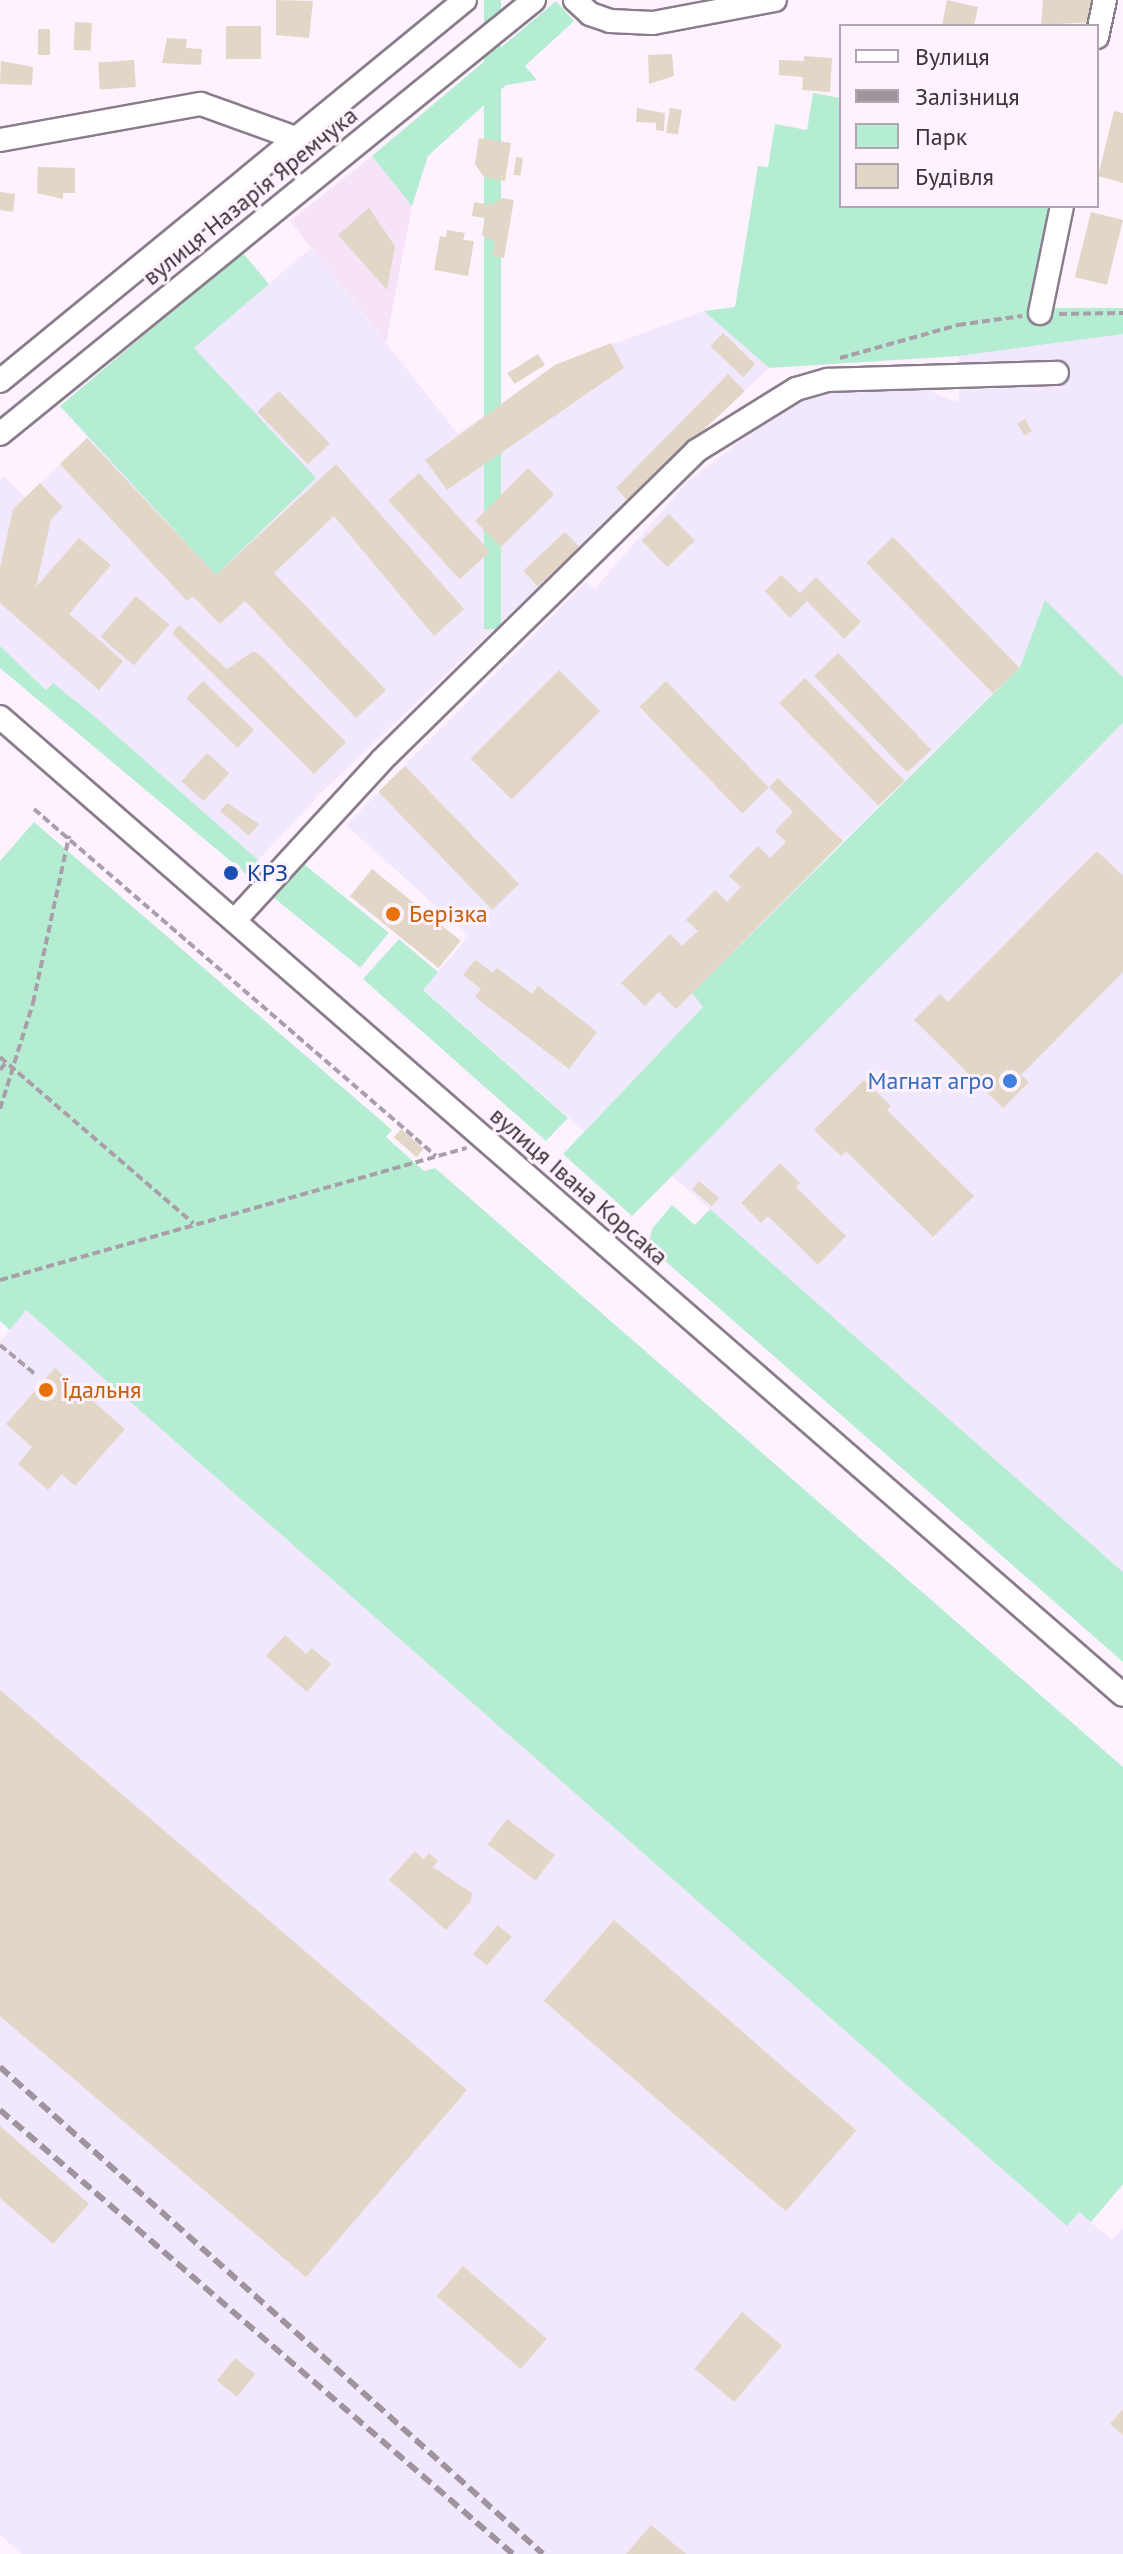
<!DOCTYPE html>
<meta charset="utf-8">
<style>
body{margin:0}
#map{position:relative;width:1123px;height:2554px;overflow:hidden;background:#fef2fe;font-family:"PT Sans",sans-serif}
div>[style]{position:absolute}
.built>*{inset:0;background:#f7e3f8}
.industrial>*{inset:0;background:#f1e8fd}
.medical>*{inset:0;background:#f0e8fd}
.green>*{inset:0;background:#b5edd3;transform-origin:0 0}
.building>*{inset:0;background:#e2d6c6;transform-origin:0 0}
.path>*{height:4px;margin-top:-2px;transform-origin:0;background:repeating-linear-gradient(90deg,#a89fa8 0 8px,transparent 0 12px)}
.roads{filter:drop-shadow(2px 0 #8a7d8b) drop-shadow(-2px 0 #8a7d8b) drop-shadow(0 2px #8a7d8b) drop-shadow(0 -2px #8a7d8b)}
.minor>*{height:22px;margin:-11px;padding:0 11px;transform-origin:11px;border-radius:11px;background:#fff}
.rail>*{height:6px;margin-top:-3px;transform-origin:0;background:repeating-linear-gradient(90deg,#9d949d 0 12px,transparent 0 18px)}
.dots>*{width:22px;height:22px;translate:-50% -50%;box-sizing:border-box;border:4px solid #fef2fe;border-radius:50%}
span{translate:-50% -50%;white-space:nowrap;text-align:center;line-height:1.15;-webkit-text-stroke:6px #fef2fe;paint-order:stroke}
.street-label{font-size:24px;color:#3a343a}
.transit-label{font-size:24px;color:#164399}
.left{translate:0 -50%;text-align:left}
.food-label{font-size:24px;color:#c56008}
.shop-label{font-size:24px;color:#366cbe}
.right{translate:-100% -50%;text-align:right}
.legend{position:absolute;left:839px;top:24px;width:260px;height:184px;box-sizing:border-box;background:#fef2fe;border:2px solid #b0a6b0;margin:0;padding:10px 14px;list-style:none;font-size:24px;color:#3a343a}
.legend li{display:flex;align-items:center;gap:16px;height:40px}
.legend b{width:40px;border:2px solid #b0a6b0}
</style>
<div id="map">
<div class="built">
<i style="clip-path:polygon(372px 156px,412px 206px,386px 342px,290px 221px)"></i>
</div>
<div class="industrial">
<i style="clip-path:polygon(311px 248px,458px 434px,555px 365px,704px 311px,769px 368px,322px 792px,258px 860px,92px 714px,52px 684px,47px 690px,0 646px,0 480px,3px 476px,26px 498px,87px 438px)"></i>
<i style="clip-path:polygon(1123px 334px,1123px 677px,1045px 601px,1023px 663px,843px 841px,778px 778px,741px 814px,639px 707px,678px 669px,594px 590px,688px 481px,796px 399px,843px 388px,930px 384px,934px 393px,959px 403px,959px 356px)"></i>
<i style="clip-path:polygon(1123px 723px,1123px 1572px,670px 1174px)"></i>
<i style="clip-path:polygon(26px 1310px,1066px 2225px,1079px 2212px,1112px 2240px,1123px 2228px,1123px 2554px,22px 2554px,0 2535px,0 1342px)"></i>
</div>
<div class="medical">
<i style="clip-path:polygon(586px 582px,679px 668px,639px 708px,741px 813px,778px 778px,843px 841px,693px 994px,704px 1007px,584px 1131px,423px 989px,469px 936px,346px 825px)"></i>
</div>
<div class="green">
<i style="left:484px;top:0;width:17px;height:629px"></i>
<i style="clip-path:polygon(556px 1px,574px 21px,525px 66px,537px 80px,506px 85px,428px 156px,412px 206px,372px 156px)"></i>
<i style="clip-path:polygon(813px 93px,841px 98px,841px 206px,1057px 206px,1035px 308px,1123px 308px,1123px 334px,959px 356px,769px 368px,704px 311px,735px 307px,758px 166px,768px 167px,775px 124px,807px 130px)"></i>
<i style="clip-path:polygon(242px 252px,269px 284px,194px 348px,316px 478px,216px 575px,60px 406px)"></i>
<i style="clip-path:polygon(1045px 600px,1123px 677px,1123px 723px,632px 1216px,563px 1154px,703px 1007px,692px 993px,1020px 667px)"></i>
<i style="clip-path:polygon(0 646px,46px 690px,53px 683px,92px 714px,258px 860px,246px 874px,0 668px)"></i>
<i style="clip-path:polygon(34px 822px,392px 1130px,386px 1137px,424px 1171px,435px 1168px,1123px 1767px,1123px 2184px,1091px 2222px,1079px 2212px,1067px 2226px,26px 1310px,10px 1330px,0 1321px,0 861px)"></i>
<i style="left:300px;top:861px;width:114px;height:45px;rotate:39deg"></i>
<i style="clip-path:polygon(399px 939px,438px 972px,423px 990px,568px 1118px,546px 1141px,363px 979px)"></i>
<i style="clip-path:polygon(672px 1205px,695px 1225px,710px 1209px,1123px 1572px,1123px 1662px,648px 1246px,652px 1229px)"></i>
</div>
<div class="building">
<i style="clip-path:polygon(276px 0,313px 1px,309px 38px,276px 35px)"></i>
<i style="clip-path:polygon(947px 0,978px 7px,974px 26px,942px 26px)"></i>
<i style="clip-path:polygon(1043px 0,1095px 0,1093px 22px,1041px 25px)"></i>
<i style="left:75px;top:22px;width:17px;height:28px;rotate:3deg"></i>
<i style="left:226px;top:26px;width:35px;height:33px"></i>
<i style="left:38px;top:29px;width:12px;height:26px"></i>
<i style="clip-path:polygon(167px 38px,187px 39px,186px 48px,202px 49px,201px 65px,162px 63px)"></i>
<i style="clip-path:polygon(672px 54px,674px 76px,649px 84px,648px 55px)"></i>
<i style="clip-path:polygon(804px 56px,832px 58px,830px 92px,802px 90px,803px 77px,779px 75px,779px 60px,804px 61px)"></i>
<i style="left:134px;top:60px;width:27px;height:36px;rotate:86deg"></i>
<i style="clip-path:polygon(1px 61px,33px 67px,32px 85px,0 84px)"></i>
<i style="clip-path:polygon(637px 108px,665px 113px,664px 131px,656px 130px,656px 123px,636px 122px)"></i>
<i style="left:670px;top:108px;width:12px;height:25px;rotate:9deg"></i>
<i style="clip-path:polygon(1114px 111px,1123px 113px,1123px 183px,1098px 176px)"></i>
<i style="clip-path:polygon(479px 138px,511px 143px,505px 181px,484px 177px,475px 164px)"></i>
<i style="left:516px;top:157px;width:7px;height:18px;rotate:8deg"></i>
<i style="clip-path:polygon(38px 167px,75px 168px,75px 193px,63px 193px,63px 199px,37px 193px)"></i>
<i style="clip-path:polygon(0 192px,15px 194px,13px 212px,0 210px)"></i>
<i style="clip-path:polygon(502px 198px,514px 200px,504px 258px,492px 256px,495px 242px,482px 235px,485px 218px,472px 216px,474px 202px,492px 205px)"></i>
<i style="clip-path:polygon(369px 208px,395px 246px,387px 290px,338px 235px)"></i>
<i style="left:1091px;top:212px;width:33px;height:67px;rotate:14deg"></i>
<i style="clip-path:polygon(447px 230px,465px 233px,463px 240px,474px 241px,468px 276px,434px 270px,440px 236px,446px 237px)"></i>
<i style="left:723px;top:333px;width:45px;height:18px;rotate:44deg"></i>
<i style="clip-path:polygon(611px 343px,624px 368px,447px 490px,425px 460px,555px 365px)"></i>
<i style="left:538px;top:354px;width:13px;height:36px;rotate:58deg"></i>
<i style="clip-path:polygon(728px 374px,745px 391px,628px 501px,616px 488px)"></i>
<i style="left:279px;top:391px;width:73px;height:30px;rotate:46deg"></i>
<i style="left:1025px;top:419px;width:14px;height:9px;rotate:60deg"></i>
<i style="clip-path:polygon(87px 438px,216px 575px,336px 464px,464px 609px,434px 636px,334px 516px,274px 573px,386px 690px,356px 718px,245px 601px,220px 624px,193px 596px,187px 601px,60px 464px)"></i>
<i style="left:528px;top:468px;width:37px;height:75px;rotate:45deg"></i>
<i style="left:419px;top:473px;width:106px;height:41px;rotate:48deg"></i>
<i style="clip-path:polygon(40px 483px,63px 507px,51px 519px,36px 587px,79px 538px,111px 565px,69px 614px,123px 661px,99px 690px,0 603px,0 568px,13px 509px)"></i>
<i style="left:669px;top:514px;width:37px;height:38px;rotate:46deg"></i>
<i style="left:565px;top:532px;width:21px;height:57px;rotate:47deg"></i>
<i style="left:893px;top:537px;width:182px;height:37px;rotate:46deg"></i>
<i style="clip-path:polygon(781px 575px,800px 593px,816px 577px,861px 622px,844px 639px,807px 601px,790px 618px,765px 591px)"></i>
<i style="left:136px;top:596px;width:44px;height:54px;rotate:41deg"></i>
<i style="clip-path:polygon(179px 625px,227px 669px,252px 652px,258px 653px,346px 742px,314px 774px,172px 633px)"></i>
<i style="left:838px;top:653px;width:134px;height:33px;rotate:46deg"></i>
<i style="left:559px;top:670px;width:58px;height:125px;rotate:45deg"></i>
<i style="left:805px;top:678px;width:143px;height:36px;rotate:46deg"></i>
<i style="left:203px;top:681px;width:71px;height:24px;rotate:44deg"></i>
<i style="left:666px;top:681px;width:148px;height:37px;rotate:46deg"></i>
<i style="left:207px;top:753px;width:30px;height:38px;rotate:42deg"></i>
<i style="left:405px;top:766px;width:164px;height:37px;rotate:46deg"></i>
<i style="clip-path:polygon(778px 778px,843px 841px,676px 1009px,659px 992px,645px 1006px,621px 983px,670px 934px,682px 946px,698px 931px,686px 920px,715px 890px,727px 902px,741px 887px,729px 876px,758px 846px,770px 858px,786px 842px,775px 831px,793px 812px,769px 787px)"></i>
<i style="clip-path:polygon(227px 803px,259px 824px,249px 836px,220px 811px)"></i>
<i style="clip-path:polygon(1097px 851px,1123px 876px,1123px 972px,1021px 1075px,1029px 1082px,1003px 1108px,914px 1020px,940px 994px,948px 1002px)"></i>
<i style="left:372px;top:869px;width:114px;height:35px;rotate:39deg"></i>
<i style="clip-path:polygon(475px 960px,493px 973px,497px 968px,532px 994px,538px 986px,597px 1032px,569px 1069px,475px 997px,481px 989px,463px 975px)"></i>
<i style="clip-path:polygon(864px 1080px,891px 1106px,887px 1110px,974px 1196px,933px 1237px,846px 1151px,841px 1156px,814px 1130px)"></i>
<i style="left:401px;top:1129px;width:30px;height:11px;rotate:41deg"></i>
<i style="clip-path:polygon(780px 1163px,800px 1183px,796px 1187px,846px 1236px,818px 1265px,768px 1216px,761px 1223px,741px 1203px)"></i>
<i style="left:699px;top:1181px;width:26px;height:11px;rotate:40deg"></i>
<i style="clip-path:polygon(55px 1368px,125px 1429px,75px 1486px,62px 1474px,48px 1490px,18px 1464px,32px 1447px,6px 1424px)"></i>
<i style="clip-path:polygon(285px 1635px,306px 1654px,312px 1648px,331px 1664px,307px 1692px,266px 1656px)"></i>
<i style="clip-path:polygon(0 1690px,467px 2090px,306px 2277px,0 2016px)"></i>
<i style="left:507px;top:1819px;width:60px;height:32px;rotate:37deg"></i>
<i style="clip-path:polygon(415px 1851px,423px 1859px,429px 1853px,438px 1861px,433px 1867px,472px 1893px,471px 1901px,446px 1930px,389px 1880px)"></i>
<i style="left:614px;top:1920px;width:321px;height:107px;rotate:41deg"></i>
<i style="left:498px;top:1925px;width:18px;height:38px;rotate:41deg"></i>
<i style="clip-path:polygon(0 2126px,89px 2204px,53px 2244px,0 2198px)"></i>
<i style="left:463px;top:2266px;width:111px;height:40px;rotate:41deg"></i>
<i style="left:742px;top:2312px;width:52px;height:74px;rotate:40deg"></i>
<i style="left:235px;top:2358px;width:26px;height:29px;rotate:39deg"></i>
<i style="clip-path:polygon(1123px 2409px,1123px 2435px,1110px 2424px)"></i>
<i style="clip-path:polygon(651px 2525px,686px 2554px,626px 2554px)"></i>
</div>
<div class="path">
<i style="left:1059px;top:314px;width:64px;rotate:-0.9deg"></i>
<i style="left:840px;top:358px;width:123px;rotate:-15.6deg"></i>
<i style="left:958px;top:325px;width:65px;rotate:-8deg"></i>
<i style="left:34px;top:809px;width:531px;rotate:40.8deg"></i>
<i style="left:0;top:1057px;width:255px;rotate:40.7deg"></i>
<i style="left:0;top:1070px;width:10px;rotate:-53deg"></i>
<i style="left:0;top:1109px;width:111px;rotate:-72.7deg"></i>
<i style="left:33px;top:1003px;width:171px;rotate:-77.8deg"></i>
<i style="left:0;top:1280px;width:485px;rotate:-15.8deg"></i>
<i style="left:0;top:1345px;width:47px;rotate:39.8deg"></i>
</div>
<div class="roads">
<div class="minor">
<i style="left:575px;top:0;width:21px;rotate:43deg"></i>
<i style="left:590px;top:14px;width:21px;rotate:19deg"></i>
<i style="left:610px;top:21px;width:43px;rotate:2.7deg"></i>
<i style="left:653px;top:23px;width:124px;rotate:-10.7deg"></i>
<i style="left:1097px;top:37px;width:38px;rotate:-78deg"></i>
<i style="left:0;top:140px;width:204px;rotate:-10.2deg"></i>
<i style="left:201px;top:104px;width:103px;rotate:19.8deg"></i>
<i style="left:1040px;top:313px;width:109px;rotate:-78.4deg"></i>
<i style="left:0;top:381px;width:601px;rotate:-39.33deg"></i>
<i style="left:0;top:434px;width:688px;rotate:-39.1deg"></i>
<i style="left:0;top:717px;width:1489px;rotate:41.05deg"></i>
<i style="left:235px;top:920px;width:217px;rotate:-47.4deg"></i>
<i style="left:382px;top:760px;width:441px;rotate:-44.5deg"></i>
<i style="left:696px;top:451px;width:118px;rotate:-31.8deg"></i>
<i style="left:796px;top:389px;width:33px;rotate:-16deg"></i>
<i style="left:828px;top:380px;width:229px;rotate:-1.8deg"></i>
</div>
</div>
<div class="rail">
<i style="left:0;top:2067px;width:729px;rotate:41.89deg"></i>
<i style="left:0;top:2110px;width:678px;rotate:40.88deg"></i>
</div>
<div class="dots">
<i style="left:231px;top:873px;background:#1a4fb4"></i>
<i style="left:393px;top:914px;background:#e8710a"></i>
<i style="left:1010px;top:1081px;background:#3f7fe0"></i>
<i style="left:46px;top:1390px;background:#e8710a"></i>
</div>
<div class="street-label">
<span style="left:250px;top:196px;rotate:-39deg">вулиця Назарія Яремчука</span>
<span style="left:579px;top:1186px;rotate:41deg">вулиця Івана Корсака</span>
</div>
<div class="transit-label">
<span class="left" style="left:247px;top:873px">КРЗ</span>
</div>
<div class="food-label">
<span class="left" style="left:409px;top:914px">Берізка</span>
<span class="left" style="left:62px;top:1390px">Їдальня</span>
</div>
<div class="shop-label">
<span class="right" style="left:994px;top:1081px">Магнат агро</span>
</div>
<ul class="legend">
<li><b style="height:10px;background:#fff"></b>Вулиця</li>
<li><b style="height:10px;background:#9d949d"></b>Залізниця</li>
<li><b style="height:22px;background:#b5edd3"></b>Парк</li>
<li><b style="height:22px;background:#e2d6c6"></b>Будівля</li>
</ul>
</div>
